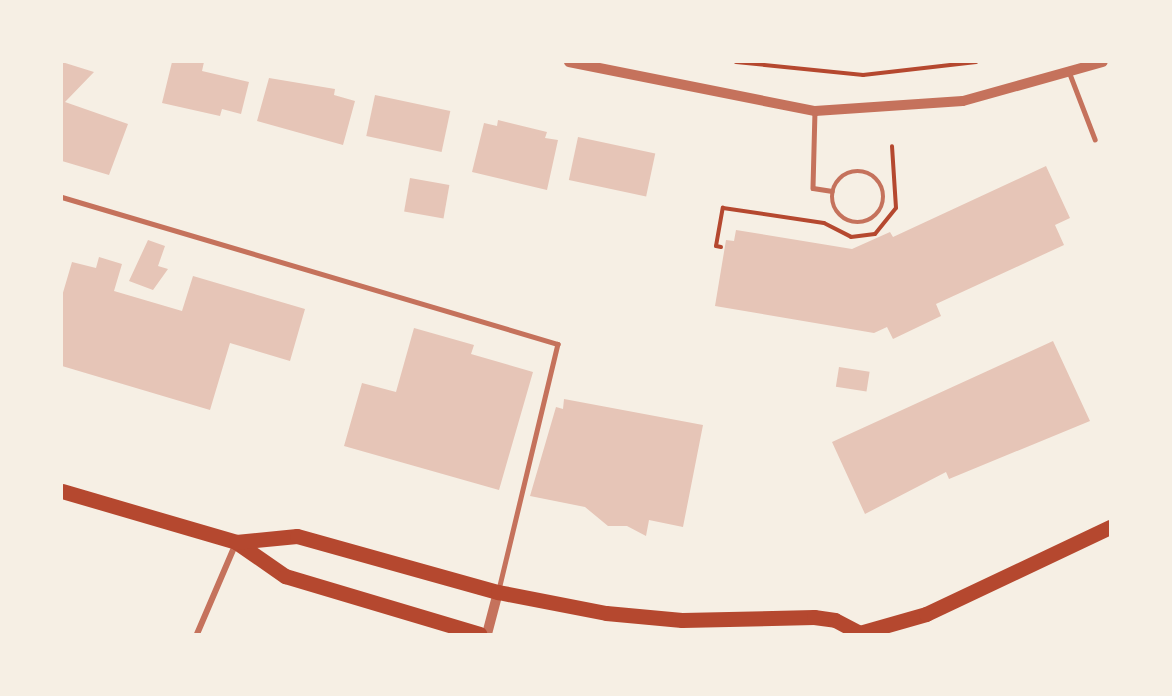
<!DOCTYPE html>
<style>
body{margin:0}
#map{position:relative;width:1172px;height:696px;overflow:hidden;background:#f6efe4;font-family:Quicksand,sans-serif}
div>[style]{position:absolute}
.building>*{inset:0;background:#e6c5b7;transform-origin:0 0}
.path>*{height:4px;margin:-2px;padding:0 2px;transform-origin:2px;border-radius:2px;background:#b5482f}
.service>*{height:4.5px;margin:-2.25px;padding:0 2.25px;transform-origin:2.25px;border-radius:2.25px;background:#c5725c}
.service>.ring{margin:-2.25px;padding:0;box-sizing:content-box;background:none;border:4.5px solid #c5725c;border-radius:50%}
.minor>*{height:6px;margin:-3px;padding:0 3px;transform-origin:3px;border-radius:3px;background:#c5725c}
.tertiary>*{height:10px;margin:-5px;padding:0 5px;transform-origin:5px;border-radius:5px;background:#c5725c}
.primary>*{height:15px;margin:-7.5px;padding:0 7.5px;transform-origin:7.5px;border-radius:7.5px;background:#b5482f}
span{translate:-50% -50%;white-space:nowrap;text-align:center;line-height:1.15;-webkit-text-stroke:6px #f6efe4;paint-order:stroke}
.frame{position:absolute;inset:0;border:63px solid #f6efe4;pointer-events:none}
</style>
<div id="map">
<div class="building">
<i style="clip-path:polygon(62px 62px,94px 72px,65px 102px,128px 124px,109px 175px,62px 161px)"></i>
<i style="clip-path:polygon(172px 62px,204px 62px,202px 71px,249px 82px,241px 114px,222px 109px,220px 116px,162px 103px)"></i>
<i style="clip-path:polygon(269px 78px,335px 89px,334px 95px,355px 101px,343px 145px,257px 121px)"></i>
<i style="left:375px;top:95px;width:77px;height:42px;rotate:12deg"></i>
<i style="clip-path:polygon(498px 120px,547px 132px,545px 138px,558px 140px,547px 190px,472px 172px,484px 123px,497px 126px)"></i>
<i style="left:578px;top:137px;width:79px;height:44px;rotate:12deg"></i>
<i style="clip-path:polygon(1046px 166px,1070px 218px,1055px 225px,1064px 245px,936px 304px,941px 316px,893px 339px,887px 327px,874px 333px,715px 306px,726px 240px,734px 241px,736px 230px,852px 249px,890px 232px,893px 237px)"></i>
<i style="left:410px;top:178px;width:40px;height:34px;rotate:10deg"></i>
<i style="clip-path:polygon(148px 240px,165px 246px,158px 266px,168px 269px,153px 290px,129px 281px)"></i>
<i style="clip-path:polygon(99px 257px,122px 264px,114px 291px,182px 311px,193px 276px,305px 309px,290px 361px,230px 343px,210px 410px,62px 366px,62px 296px,72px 262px,96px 268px)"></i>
<i style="clip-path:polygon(414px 328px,474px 345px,471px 354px,533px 372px,499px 490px,344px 446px,362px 383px,396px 392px)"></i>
<i style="clip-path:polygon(1053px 341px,1090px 421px,949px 479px,946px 472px,865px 514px,832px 442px)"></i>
<i style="left:839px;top:367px;width:31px;height:20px;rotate:9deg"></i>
<i style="clip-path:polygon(564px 399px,703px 425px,683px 527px,649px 520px,646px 536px,627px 526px,608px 526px,585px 507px,530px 496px,556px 407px,563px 409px)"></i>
</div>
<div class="path">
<i style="left:736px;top:62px;width:128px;rotate:5.8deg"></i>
<i style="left:863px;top:75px;width:114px;rotate:-6.6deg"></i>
<i style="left:721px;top:247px;width:5px;rotate:-169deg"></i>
<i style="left:716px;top:246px;width:39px;rotate:-80deg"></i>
<i style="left:723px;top:208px;width:102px;rotate:8.4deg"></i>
<i style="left:824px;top:223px;width:30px;rotate:27deg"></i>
<i style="left:851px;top:237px;width:24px;rotate:-7deg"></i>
<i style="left:875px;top:234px;width:33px;rotate:-51deg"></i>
<i style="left:896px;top:208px;width:62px;rotate:-93.7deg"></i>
</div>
<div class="service">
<i style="left:1070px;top:74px;width:70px;rotate:69deg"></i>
<i style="left:815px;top:111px;width:77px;rotate:91.5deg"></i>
<i style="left:813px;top:188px;width:19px;rotate:9deg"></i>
<i class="ring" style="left:832px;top:171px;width:47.5px;height:47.5px"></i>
<i style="left:62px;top:197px;width:517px;rotate:16.51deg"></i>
<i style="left:558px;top:344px;width:253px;rotate:103.5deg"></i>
</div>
<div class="minor">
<i style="left:197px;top:634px;width:99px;rotate:-66.8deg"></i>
</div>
<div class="tertiary">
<i style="left:569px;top:62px;width:251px;rotate:11.3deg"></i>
<i style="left:815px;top:111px;width:148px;rotate:-3.9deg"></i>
<i style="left:963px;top:101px;width:145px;rotate:-15.6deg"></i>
<i style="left:487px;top:634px;width:43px;rotate:-75.3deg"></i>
</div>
<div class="primary">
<i style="left:62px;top:491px;width:181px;rotate:16.3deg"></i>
<i style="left:236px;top:542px;width:60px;rotate:34.8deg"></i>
<i style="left:285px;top:576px;width:203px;rotate:16.6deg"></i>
<i style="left:236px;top:542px;width:61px;rotate:-5.6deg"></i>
<i style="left:297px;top:536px;width:209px;rotate:15.6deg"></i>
<i style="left:498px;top:592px;width:110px;rotate:11deg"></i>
<i style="left:606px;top:613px;width:76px;rotate:5.3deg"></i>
<i style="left:682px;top:620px;width:132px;rotate:-1.3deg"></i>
<i style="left:814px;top:617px;width:21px;rotate:8deg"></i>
<i style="left:835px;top:620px;width:26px;rotate:28deg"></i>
<i style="left:856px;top:634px;width:73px;rotate:-15.9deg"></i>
<i style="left:926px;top:614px;width:204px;rotate:-25.3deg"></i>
</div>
<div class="frame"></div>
</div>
